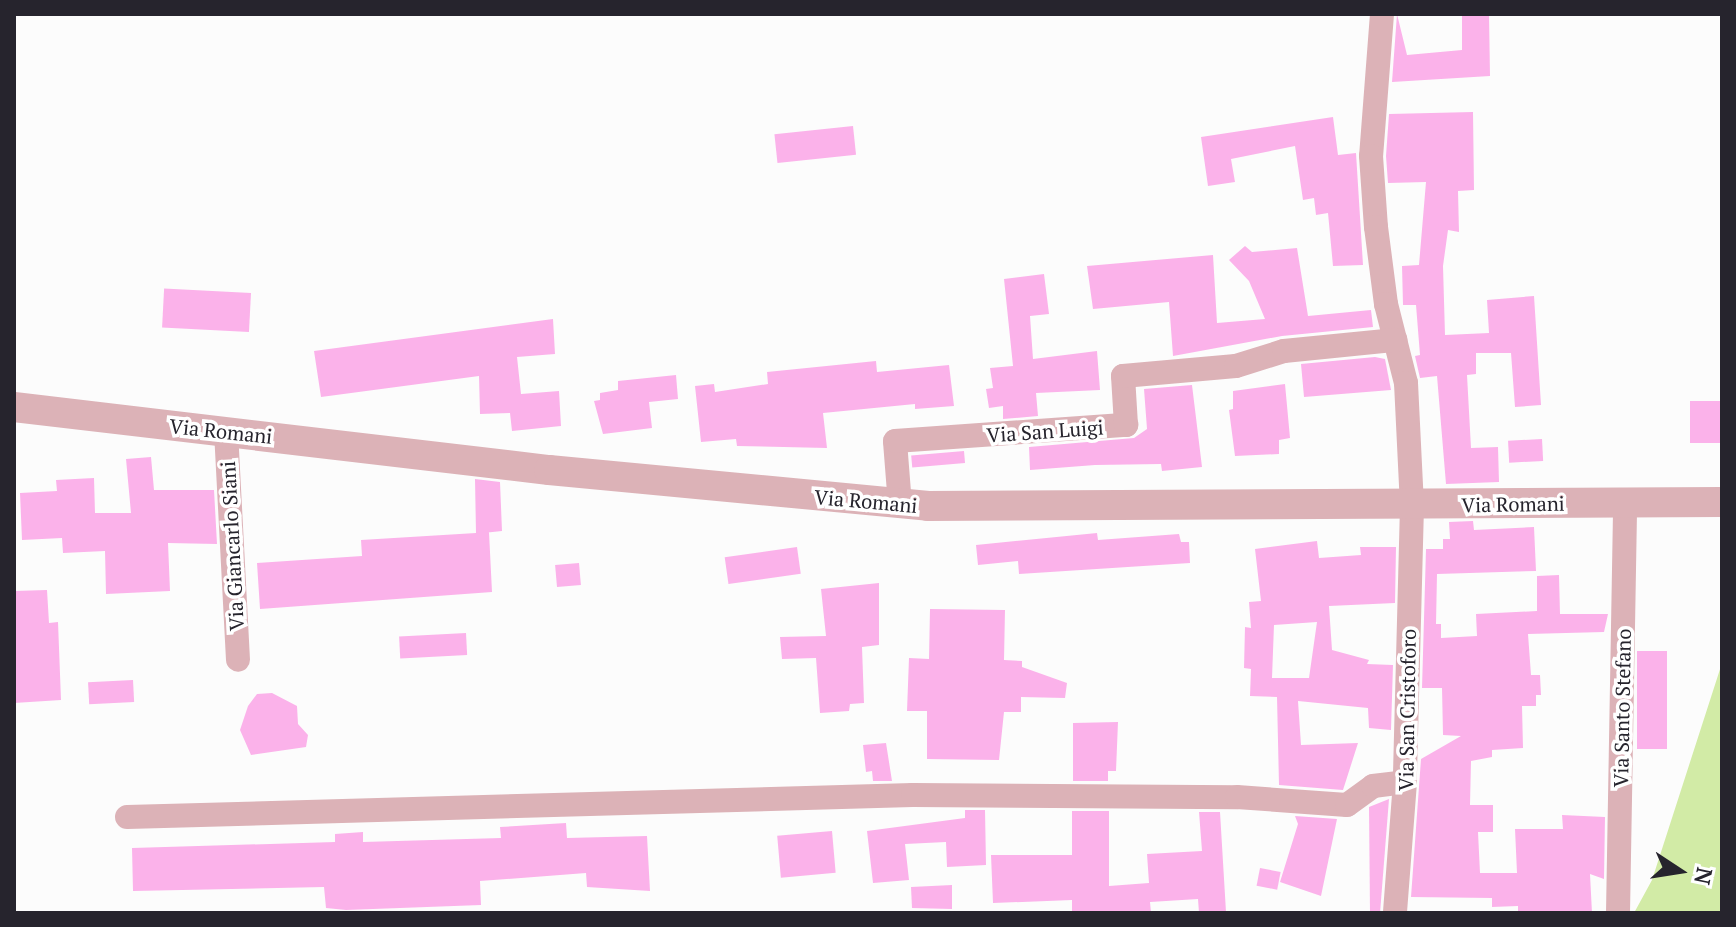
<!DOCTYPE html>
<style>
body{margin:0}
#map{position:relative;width:1736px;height:927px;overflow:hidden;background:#fcfcfc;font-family:"PT Serif",serif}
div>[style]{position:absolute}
.green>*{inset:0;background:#d2eba6}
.building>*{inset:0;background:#fbb2ea;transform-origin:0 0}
.minor>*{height:24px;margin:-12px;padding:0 12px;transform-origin:12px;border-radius:12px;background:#dcb2b7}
.tertiary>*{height:30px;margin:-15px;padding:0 15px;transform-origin:15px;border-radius:15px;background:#dcb2b7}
span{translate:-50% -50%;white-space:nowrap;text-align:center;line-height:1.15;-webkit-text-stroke:7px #fff;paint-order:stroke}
.street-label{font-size:20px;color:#26242d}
.frame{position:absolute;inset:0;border:16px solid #26242d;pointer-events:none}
.north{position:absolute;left:1640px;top:831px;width:80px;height:80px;-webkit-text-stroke:6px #fff;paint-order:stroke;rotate:102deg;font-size:22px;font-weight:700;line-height:32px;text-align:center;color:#26242d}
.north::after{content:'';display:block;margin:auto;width:28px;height:36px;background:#26242d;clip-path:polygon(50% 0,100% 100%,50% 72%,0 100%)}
</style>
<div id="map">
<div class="green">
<i style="clip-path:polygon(1722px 663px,1722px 913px,1634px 913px,1652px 880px)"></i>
</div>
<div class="building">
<i style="clip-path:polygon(1397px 14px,1407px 55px,1462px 50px,1462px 14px,1489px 14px,1490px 76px,1392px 82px)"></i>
<i style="clip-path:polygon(1473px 112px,1474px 190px,1458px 191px,1459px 232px,1448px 230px,1443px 266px,1445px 335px,1489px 333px,1487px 300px,1534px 296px,1541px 405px,1515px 407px,1511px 353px,1476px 353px,1476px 374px,1467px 375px,1471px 448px,1498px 447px,1499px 482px,1446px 484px,1437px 376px,1420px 378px,1415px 356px,1420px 355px,1416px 305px,1403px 305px,1402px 266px,1419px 265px,1426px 182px,1388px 183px,1386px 156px,1389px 114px)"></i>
<i style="clip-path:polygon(1333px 117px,1338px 155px,1356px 153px,1363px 265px,1333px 266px,1328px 213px,1316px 215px,1314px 198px,1303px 200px,1295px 146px,1231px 159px,1235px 182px,1208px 186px,1201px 137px)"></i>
<i style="left:853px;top:126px;width:29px;height:79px;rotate:84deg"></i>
<i style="clip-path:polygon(1245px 246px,1252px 252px,1297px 248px,1308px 316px,1371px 310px,1373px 327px,1282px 336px,1173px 356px,1169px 302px,1093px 309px,1087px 266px,1213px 255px,1217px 323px,1265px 319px,1249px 281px,1229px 260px)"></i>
<i style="clip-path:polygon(1044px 274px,1049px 314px,1030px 316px,1033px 359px,1097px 351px,1100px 390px,1036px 393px,1038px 416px,1003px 419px,1003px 406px,989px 408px,986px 389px,993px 388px,990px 368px,1013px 366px,1004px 279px)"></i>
<i style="left:251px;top:293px;width:39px;height:87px;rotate:93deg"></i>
<i style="clip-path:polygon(553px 319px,555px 354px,517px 357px,521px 394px,559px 391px,561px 426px,512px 431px,510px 413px,480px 414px,479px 376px,321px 397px,314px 351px)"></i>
<i style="clip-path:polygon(1375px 357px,1385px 359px,1391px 390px,1304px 397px,1301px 364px)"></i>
<i style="clip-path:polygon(876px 361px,877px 372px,949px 365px,954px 406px,915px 409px,915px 404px,823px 413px,827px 448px,737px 446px,736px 439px,701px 442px,695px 386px,714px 384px,715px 392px,768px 384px,767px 372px)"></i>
<i style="clip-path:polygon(676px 375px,678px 399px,649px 402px,652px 428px,603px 434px,594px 401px,600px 400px,600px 393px,618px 390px,618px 381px)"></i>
<i style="clip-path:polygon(1285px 384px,1290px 438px,1279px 440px,1279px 454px,1235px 456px,1229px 410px,1233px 409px,1233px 391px)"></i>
<i style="clip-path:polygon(1192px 385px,1202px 467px,1162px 471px,1161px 464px,1095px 465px,1030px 470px,1029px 447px,1134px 438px,1147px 429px,1144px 389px)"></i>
<i style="left:1722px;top:401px;width:42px;height:32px;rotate:90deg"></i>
<i style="left:1542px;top:439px;width:22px;height:34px;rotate:87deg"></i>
<i style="left:964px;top:451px;width:12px;height:53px;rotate:85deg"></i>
<i style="clip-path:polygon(151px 457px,154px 490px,214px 490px,217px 544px,168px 543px,170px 591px,106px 594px,105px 551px,63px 553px,62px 538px,22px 540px,20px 493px,57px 491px,56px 480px,94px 478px,95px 513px,131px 513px,126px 459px)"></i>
<i style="clip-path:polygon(475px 479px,500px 482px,502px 531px,483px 533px,489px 532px,492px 592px,260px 609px,257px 563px,362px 556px,361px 540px,476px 533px)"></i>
<i style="clip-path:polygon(1473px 521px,1474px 530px,1534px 527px,1536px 571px,1437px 574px,1436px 624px,1441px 624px,1441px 638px,1477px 636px,1476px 614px,1537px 611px,1537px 576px,1559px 575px,1560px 614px,1608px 614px,1604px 632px,1528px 634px,1531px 675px,1540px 675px,1541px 695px,1536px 695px,1536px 706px,1522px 706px,1523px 748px,1492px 750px,1492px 757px,1471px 761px,1470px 805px,1493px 805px,1493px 832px,1478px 832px,1480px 873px,1517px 873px,1515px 829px,1563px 829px,1562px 815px,1605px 817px,1604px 879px,1590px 874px,1592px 913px,1518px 913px,1518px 906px,1492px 907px,1492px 898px,1411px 897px,1421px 759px,1461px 736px,1443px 735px,1442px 688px,1422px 688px,1426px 549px,1443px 549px,1443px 539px,1450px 539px,1449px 522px)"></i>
<i style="clip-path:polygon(1097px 533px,1098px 540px,1179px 534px,1181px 542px,1189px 542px,1190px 563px,1019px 574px,1018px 561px,978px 565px,976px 545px)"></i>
<i style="clip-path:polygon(evenodd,1317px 541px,1319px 558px,1361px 555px,1360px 547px,1396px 547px,1395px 603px,1329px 606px,1332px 650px,1369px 660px,1367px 664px,1393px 665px,1391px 730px,1369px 728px,1368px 708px,1298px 701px,1301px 745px,1358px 743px,1343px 790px,1279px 785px,1277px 697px,1250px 696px,1251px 669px,1244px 668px,1245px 627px,1251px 628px,1249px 602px,1261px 601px,1255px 549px,1317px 541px,1317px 622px,1309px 678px,1272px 678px,1274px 625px,1317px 622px)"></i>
<i style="left:797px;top:547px;width:27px;height:73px;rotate:82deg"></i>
<i style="left:579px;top:563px;width:22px;height:24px;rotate:85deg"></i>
<i style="clip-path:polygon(879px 583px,879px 645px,862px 647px,864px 703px,850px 704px,849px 711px,820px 713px,816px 658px,782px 659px,780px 637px,826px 636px,821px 589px)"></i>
<i style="clip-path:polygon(47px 590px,49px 623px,58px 622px,61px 700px,14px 703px,14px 591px)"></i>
<i style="clip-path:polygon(930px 609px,1005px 610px,1004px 660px,1022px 661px,1022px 667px,1067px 683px,1065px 698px,1021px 697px,1021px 712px,1004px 712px,999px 760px,927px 759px,927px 711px,907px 711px,909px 658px,929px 659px)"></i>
<i style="left:466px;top:633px;width:22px;height:67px;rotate:87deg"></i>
<i style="left:1637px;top:651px;width:30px;height:98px"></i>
<i style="left:133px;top:680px;width:22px;height:45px;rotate:87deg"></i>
<i style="clip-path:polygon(272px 693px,297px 706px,298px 724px,308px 735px,306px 747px,251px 755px,240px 730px,248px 706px,257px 694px)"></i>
<i style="clip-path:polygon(1118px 722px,1116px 771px,1108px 771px,1108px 781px,1073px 781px,1073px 723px)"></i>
<i style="clip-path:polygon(886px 743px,892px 781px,873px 781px,872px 771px,866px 772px,863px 745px)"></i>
<i style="clip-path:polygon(1389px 799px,1380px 913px,1370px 913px,1369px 807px)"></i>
<i style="clip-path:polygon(965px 810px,985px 810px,986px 865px,947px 867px,946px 842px,905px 844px,909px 880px,873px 883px,867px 831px,965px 818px)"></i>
<i style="clip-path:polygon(1072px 811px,1109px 811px,1109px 886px,1149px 883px,1147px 854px,1202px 851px,1199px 812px,1220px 812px,1226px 912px,1199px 913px,1198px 899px,1150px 902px,1151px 913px,1072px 913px,1072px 900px,993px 903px,991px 855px,1072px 855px)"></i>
<i style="clip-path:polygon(1295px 816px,1337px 819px,1321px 896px,1280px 882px,1298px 824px)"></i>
<i style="clip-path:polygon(566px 823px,567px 838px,647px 836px,650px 891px,587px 887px,586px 873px,480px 881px,481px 905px,346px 910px,326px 908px,324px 887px,133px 891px,132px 848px,335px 842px,335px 834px,363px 832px,363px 842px,501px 838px,500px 827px)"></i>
<i style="left:832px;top:831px;width:42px;height:55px;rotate:85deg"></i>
<i style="left:1260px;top:868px;width:21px;height:18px;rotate:11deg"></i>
<i style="clip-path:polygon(952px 885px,952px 909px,912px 908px,911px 887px)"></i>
</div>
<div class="minor">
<i style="left:1382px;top:14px;width:142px;rotate:94.4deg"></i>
<i style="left:1371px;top:156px;width:71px;rotate:86deg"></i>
<i style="left:1376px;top:227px;width:78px;rotate:82.6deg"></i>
<i style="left:1386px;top:304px;width:81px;rotate:75.8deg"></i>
<i style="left:1406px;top:383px;width:123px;rotate:87.2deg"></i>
<i style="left:1412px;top:506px;width:276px;rotate:91.5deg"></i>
<i style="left:1405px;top:782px;width:131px;rotate:94.4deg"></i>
<i style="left:226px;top:431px;width:229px;rotate:87deg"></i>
<i style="left:900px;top:505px;width:64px;rotate:-94.5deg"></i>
<i style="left:895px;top:441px;width:232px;rotate:-4deg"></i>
<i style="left:1126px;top:425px;width:49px;rotate:-93.5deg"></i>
<i style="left:1123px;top:376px;width:113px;rotate:-5.1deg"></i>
<i style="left:1236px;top:366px;width:50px;rotate:-17.4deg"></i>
<i style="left:1284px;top:351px;width:112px;rotate:-5.7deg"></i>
<i style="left:127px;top:817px;width:786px;rotate:-1.6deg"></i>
<i style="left:913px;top:795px;width:324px;rotate:0.4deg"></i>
<i style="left:1237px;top:797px;width:110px;rotate:4.2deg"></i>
<i style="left:1347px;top:805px;width:32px;rotate:-36deg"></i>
<i style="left:1373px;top:786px;width:32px;rotate:-7deg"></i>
<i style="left:1618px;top:913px;width:411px;rotate:-89deg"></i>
</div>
<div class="tertiary">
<i style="left:14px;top:407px;width:539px;rotate:6.72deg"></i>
<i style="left:549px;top:470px;width:381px;rotate:5.4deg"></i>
<i style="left:928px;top:506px;width:794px;rotate:-0.29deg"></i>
</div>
<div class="street-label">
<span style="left:221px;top:431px;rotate:6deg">Via Romani</span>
<span style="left:1045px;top:431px;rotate:-4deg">Via San Luigi</span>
<span style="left:866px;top:501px;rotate:5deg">Via Romani</span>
<span style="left:1513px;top:504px;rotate:-1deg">Via Romani</span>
<span style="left:232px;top:546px;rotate:-93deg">Via Giancarlo Siani</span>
<span style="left:1622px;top:708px;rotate:-89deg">Via Santo Stefano</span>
<span style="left:1407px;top:710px;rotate:-89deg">Via San Cristoforo</span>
</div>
<div class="frame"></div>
<div class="north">N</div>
</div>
